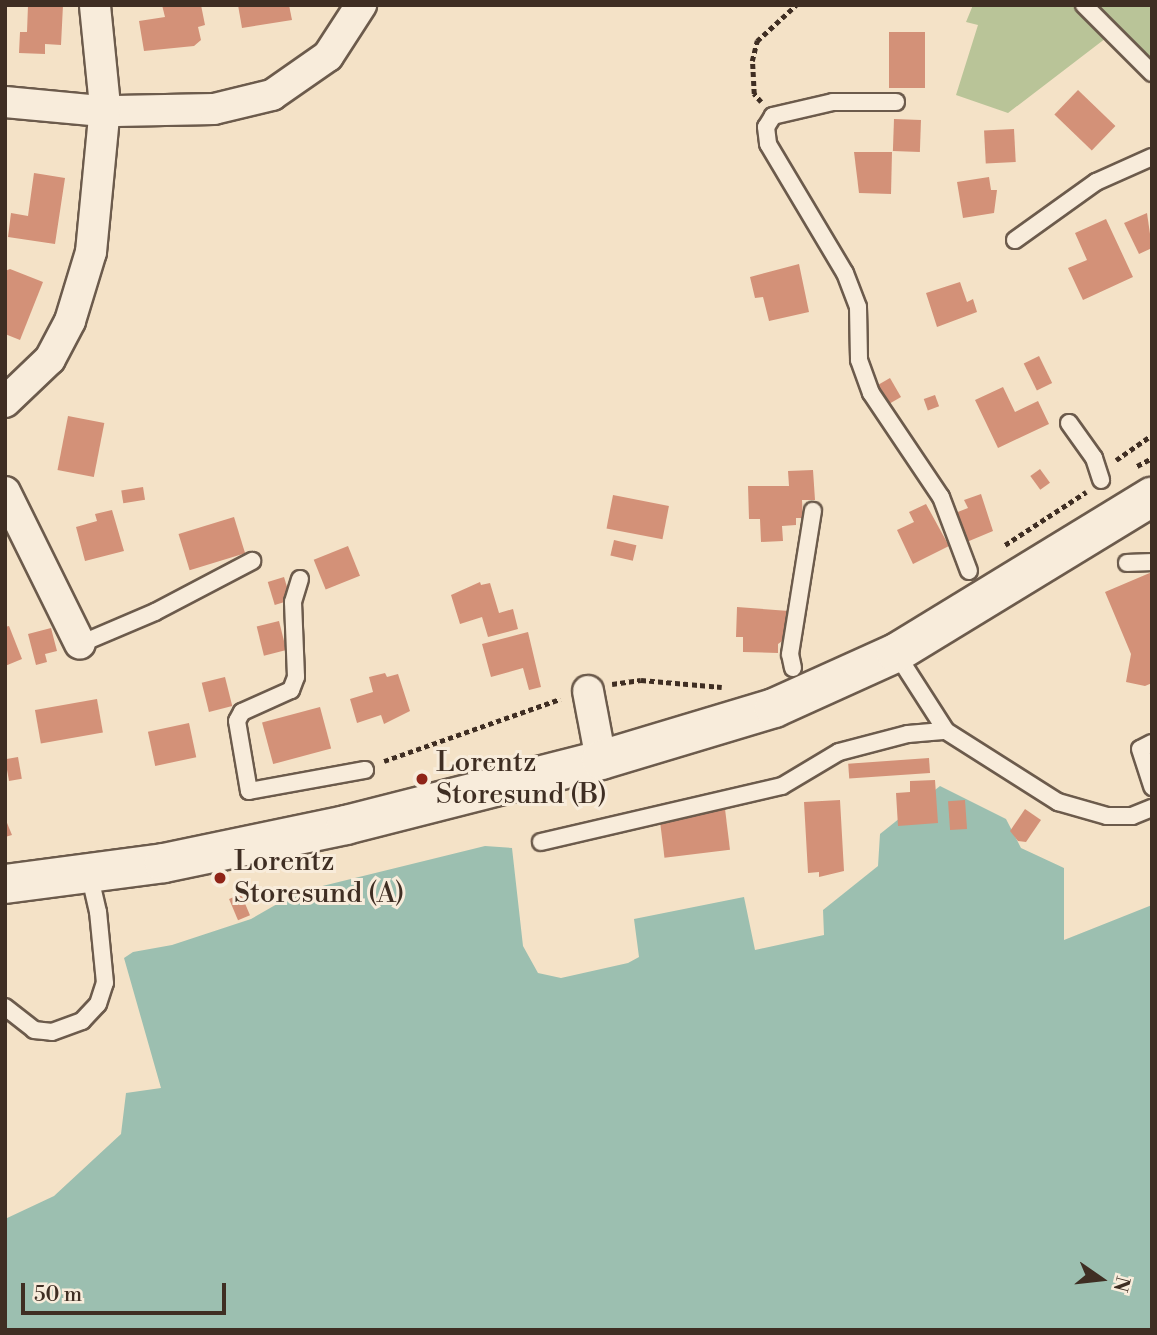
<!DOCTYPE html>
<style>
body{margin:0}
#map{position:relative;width:1157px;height:1335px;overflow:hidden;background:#f4e2c7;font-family:"Libre Bodoni",serif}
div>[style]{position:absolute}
.green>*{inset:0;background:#b9c498}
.water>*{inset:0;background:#9cbfb0}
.building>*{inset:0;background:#d39178;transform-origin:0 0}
.path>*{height:4.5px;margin-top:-2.25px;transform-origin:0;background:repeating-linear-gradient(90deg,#3f2e23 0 5px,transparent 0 8.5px)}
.roads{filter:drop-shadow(2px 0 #6c5b4c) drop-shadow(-2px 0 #6c5b4c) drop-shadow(0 2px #6c5b4c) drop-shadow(0 -2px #6c5b4c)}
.lane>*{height:16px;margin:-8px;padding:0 8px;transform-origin:8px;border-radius:8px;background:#f8ecdb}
.street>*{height:30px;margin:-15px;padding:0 15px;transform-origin:15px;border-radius:15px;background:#f8ecdb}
.secondary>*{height:38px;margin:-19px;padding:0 19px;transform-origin:19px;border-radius:19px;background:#f8ecdb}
.dots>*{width:19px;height:19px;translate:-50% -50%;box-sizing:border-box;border:4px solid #f8ecdb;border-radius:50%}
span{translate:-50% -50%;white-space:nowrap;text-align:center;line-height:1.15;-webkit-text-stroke:6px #f8ecdb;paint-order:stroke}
.poi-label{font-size:28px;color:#3f2e23}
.left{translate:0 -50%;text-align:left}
.frame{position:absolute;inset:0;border:7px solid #3f2e23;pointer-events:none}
.north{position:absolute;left:1066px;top:1244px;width:70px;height:70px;-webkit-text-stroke:5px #f8ecdb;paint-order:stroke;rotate:104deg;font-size:19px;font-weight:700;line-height:28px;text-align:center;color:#3f2e23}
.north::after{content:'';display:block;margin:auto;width:24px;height:32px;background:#3f2e23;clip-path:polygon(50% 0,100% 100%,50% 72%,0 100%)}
.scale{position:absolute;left:21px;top:1283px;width:205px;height:32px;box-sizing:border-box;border:4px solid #3f2e23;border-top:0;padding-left:9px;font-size:21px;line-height:24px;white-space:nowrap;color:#3f2e23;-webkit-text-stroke:5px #f8ecdb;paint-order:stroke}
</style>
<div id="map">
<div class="green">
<i style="clip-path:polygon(973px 5px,1152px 5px,1152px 83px,1110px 35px,1008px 113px,956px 95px,978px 25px,966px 22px)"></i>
</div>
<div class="water">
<i style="clip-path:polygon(940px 786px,1006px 819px,1021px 848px,1064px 868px,1064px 940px,1152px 905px,1152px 1330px,5px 1330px,5px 1219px,54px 1196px,121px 1134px,126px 1093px,161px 1088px,124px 958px,133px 952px,172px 945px,251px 919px,298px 892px,485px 846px,512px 848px,523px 946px,538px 973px,561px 978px,628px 963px,639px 957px,634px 919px,744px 897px,755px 950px,824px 935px,823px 910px,878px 866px,880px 834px)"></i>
</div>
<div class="building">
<i style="clip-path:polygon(28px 5px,63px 5px,61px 45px,45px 44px,45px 54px,19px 53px,20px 32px,27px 32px)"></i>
<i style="clip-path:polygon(162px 5px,201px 5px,205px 25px,198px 27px,201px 40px,194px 46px,144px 51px,139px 21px,165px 17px)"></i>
<i style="clip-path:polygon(238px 5px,289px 5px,292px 20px,242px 28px)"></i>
<i style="left:889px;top:32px;width:36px;height:56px"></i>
<i style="left:1078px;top:90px;width:52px;height:34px;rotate:44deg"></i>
<i style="left:894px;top:119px;width:27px;height:32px;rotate:2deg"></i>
<i style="left:1014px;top:129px;width:33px;height:30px;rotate:87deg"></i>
<i style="clip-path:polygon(854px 152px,892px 152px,891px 194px,859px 193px)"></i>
<i style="clip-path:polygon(34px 173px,65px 178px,55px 244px,8px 237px,11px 213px,28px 216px)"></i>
<i style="clip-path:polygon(989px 177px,991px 190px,997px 190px,994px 213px,963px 218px,957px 182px)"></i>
<i style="clip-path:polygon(1147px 213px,1152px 248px,1139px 254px,1124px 223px)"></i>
<i style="clip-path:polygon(1106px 219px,1133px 277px,1083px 300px,1068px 268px,1087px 260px,1075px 233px)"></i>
<i style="clip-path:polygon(799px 264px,809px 312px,769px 321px,763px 297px,755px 298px,750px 277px)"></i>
<i style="clip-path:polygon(10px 269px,43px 282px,20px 340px,5px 334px,5px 271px)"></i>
<i style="clip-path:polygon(960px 282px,967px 302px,973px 299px,977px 312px,937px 327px,926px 293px)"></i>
<i style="left:1039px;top:356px;width:30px;height:17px;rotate:64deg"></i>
<i style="left:890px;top:378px;width:22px;height:15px;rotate:60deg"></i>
<i style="clip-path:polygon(1003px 387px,1015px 412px,1038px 401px,1049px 424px,998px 448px,975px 400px)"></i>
<i style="left:935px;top:395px;width:12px;height:12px;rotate:70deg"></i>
<i style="left:68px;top:416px;width:37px;height:55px;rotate:11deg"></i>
<i style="left:1040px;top:469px;width:17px;height:12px;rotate:54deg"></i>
<i style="clip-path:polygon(813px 470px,815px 500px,802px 500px,803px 518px,796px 518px,796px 525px,782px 526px,783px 541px,761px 542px,760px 519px,749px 519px,748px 486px,789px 486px,788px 471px)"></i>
<i style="left:143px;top:487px;width:13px;height:22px;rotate:81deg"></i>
<i style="clip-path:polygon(981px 494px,993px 531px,962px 544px,950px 515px,968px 508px,964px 500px)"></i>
<i style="left:613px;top:495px;width:57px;height:34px;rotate:11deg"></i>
<i style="clip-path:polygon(926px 504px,949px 546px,913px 564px,897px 530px,914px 522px,909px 512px)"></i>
<i style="clip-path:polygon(112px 510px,124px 551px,85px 561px,76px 527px,97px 521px,95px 514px)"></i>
<i style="left:234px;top:517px;width:38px;height:58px;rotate:73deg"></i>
<i style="left:614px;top:540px;width:23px;height:16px;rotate:13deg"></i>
<i style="left:348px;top:546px;width:32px;height:37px;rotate:68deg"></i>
<i style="clip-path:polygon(1152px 572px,1152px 683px,1145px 686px,1126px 682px,1131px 654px,1105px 592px)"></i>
<i style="left:284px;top:577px;width:24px;height:17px;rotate:73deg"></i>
<i style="clip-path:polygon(480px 582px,481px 585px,490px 583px,499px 613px,513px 609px,518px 629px,488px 637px,482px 617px,460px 624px,451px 595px)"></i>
<i style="clip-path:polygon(737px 607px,789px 611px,785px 639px,778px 644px,778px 653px,743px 652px,743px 637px,736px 637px)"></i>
<i style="left:279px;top:621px;width:30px;height:23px;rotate:76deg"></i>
<i style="clip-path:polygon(9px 626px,22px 659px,5px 666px,5px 627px)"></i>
<i style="clip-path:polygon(51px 628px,57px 651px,45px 654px,47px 662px,36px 665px,28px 634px)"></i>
<i style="clip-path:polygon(528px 632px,541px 687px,529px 690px,523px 668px,491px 677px,482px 644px)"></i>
<i style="clip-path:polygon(385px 673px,387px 677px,398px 674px,410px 711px,384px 724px,381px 715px,357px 723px,350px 699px,373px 692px,369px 677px)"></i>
<i style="left:225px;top:677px;width:30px;height:24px;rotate:76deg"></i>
<i style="left:97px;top:699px;width:34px;height:63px;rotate:80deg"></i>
<i style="left:320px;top:707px;width:43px;height:60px;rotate:75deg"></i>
<i style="left:189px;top:723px;width:35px;height:42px;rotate:78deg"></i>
<i style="left:18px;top:757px;width:22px;height:13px;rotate:80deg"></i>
<i style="left:929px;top:758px;width:15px;height:81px;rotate:86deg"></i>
<i style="clip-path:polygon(935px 780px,938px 823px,898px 826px,896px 793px,910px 792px,910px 781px)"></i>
<i style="clip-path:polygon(840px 800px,844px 871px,819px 877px,819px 872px,808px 873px,804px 802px)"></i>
<i style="left:965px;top:800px;width:29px;height:17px;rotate:86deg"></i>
<i style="left:725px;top:809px;width:41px;height:66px;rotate:83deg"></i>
<i style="clip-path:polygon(1025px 809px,1041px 820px,1026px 842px,1018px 841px,1010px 831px)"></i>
<i style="clip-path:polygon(5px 818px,12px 835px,5px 837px)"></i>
<i style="left:241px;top:894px;width:23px;height:13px;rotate:67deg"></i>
</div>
<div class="path">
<i style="left:761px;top:102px;width:11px;rotate:-131deg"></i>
<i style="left:754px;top:94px;width:33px;rotate:-93deg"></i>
<i style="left:752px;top:61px;width:21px;rotate:-76deg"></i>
<i style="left:757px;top:41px;width:53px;rotate:-42.7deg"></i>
<i style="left:1116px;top:460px;width:44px;rotate:-34.8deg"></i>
<i style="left:1137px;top:466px;width:17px;rotate:-28deg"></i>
<i style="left:1005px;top:545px;width:97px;rotate:-33.2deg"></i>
<i style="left:612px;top:684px;width:29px;rotate:-8deg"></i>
<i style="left:641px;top:680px;width:81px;rotate:4.9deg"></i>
<i style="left:384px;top:761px;width:187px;rotate:-19.4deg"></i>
</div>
<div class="roads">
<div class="lane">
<i style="left:1084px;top:5px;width:96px;rotate:45deg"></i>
<i style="left:896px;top:102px;width:63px;rotate:180deg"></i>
<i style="left:833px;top:102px;width:62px;rotate:166.9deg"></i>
<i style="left:773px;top:116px;width:13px;rotate:122deg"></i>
<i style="left:766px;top:127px;width:17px;rotate:83deg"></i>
<i style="left:768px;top:144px;width:150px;rotate:59.2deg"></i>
<i style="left:845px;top:273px;width:36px;rotate:69deg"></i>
<i style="left:858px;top:307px;width:53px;rotate:88.9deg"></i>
<i style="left:859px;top:360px;width:35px;rotate:70deg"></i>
<i style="left:871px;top:393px;width:125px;rotate:56.1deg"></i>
<i style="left:941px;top:497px;width:79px;rotate:69.3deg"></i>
<i style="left:1015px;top:240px;width:100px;rotate:-35.6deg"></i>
<i style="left:1096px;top:182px;width:61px;rotate:-24.1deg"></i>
<i style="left:1069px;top:423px;width:43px;rotate:54.5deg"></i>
<i style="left:1094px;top:458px;width:23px;rotate:72deg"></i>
<i style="left:1127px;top:563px;width:25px;rotate:-2deg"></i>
<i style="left:300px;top:579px;width:24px;rotate:107deg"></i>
<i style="left:293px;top:602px;width:75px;rotate:87.7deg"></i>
<i style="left:296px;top:677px;width:14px;rotate:111deg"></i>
<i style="left:291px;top:690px;width:54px;rotate:155.8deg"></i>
<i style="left:242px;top:712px;width:10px;rotate:119deg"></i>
<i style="left:237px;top:721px;width:71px;rotate:80.3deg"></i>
<i style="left:249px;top:791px;width:118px;rotate:-10.3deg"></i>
<i style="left:80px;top:644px;width:82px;rotate:-23.1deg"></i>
<i style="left:155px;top:612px;width:110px;rotate:-27.7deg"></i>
<i style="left:896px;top:653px;width:93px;rotate:57.3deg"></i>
<i style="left:946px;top:731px;width:133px;rotate:32.4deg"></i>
<i style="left:1058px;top:802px;width:51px;rotate:15.9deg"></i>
<i style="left:1107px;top:816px;width:25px"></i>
<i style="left:1132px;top:816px;width:22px;rotate:-22deg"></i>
<i style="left:793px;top:668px;width:14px;rotate:-102deg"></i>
<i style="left:790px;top:654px;width:145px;rotate:-80.9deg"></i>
<i style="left:1152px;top:743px;width:13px;rotate:153deg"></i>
<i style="left:1140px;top:749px;width:40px;rotate:72deg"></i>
<i style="left:541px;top:842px;width:247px;rotate:-13.1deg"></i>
<i style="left:782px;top:786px;width:66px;rotate:-30.8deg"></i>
<i style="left:839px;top:752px;width:71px;rotate:-14.6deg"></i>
<i style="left:908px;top:734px;width:38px;rotate:-5deg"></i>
<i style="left:5px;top:1007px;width:37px;rotate:38deg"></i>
<i style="left:34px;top:1030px;width:18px;rotate:6deg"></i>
<i style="left:52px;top:1032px;width:32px;rotate:-20deg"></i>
<i style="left:82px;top:1021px;width:23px;rotate:-47deg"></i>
<i style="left:98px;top:1004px;width:22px;rotate:-72deg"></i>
<i style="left:105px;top:983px;width:71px;rotate:-95.6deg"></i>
<i style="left:98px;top:912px;width:39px;rotate:-103deg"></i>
</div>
<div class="street">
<i style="left:5px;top:102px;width:95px;rotate:5.4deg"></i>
<i style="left:100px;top:111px;width:7px;rotate:-45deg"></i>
<i style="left:105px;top:106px;width:12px;rotate:24deg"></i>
<i style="left:116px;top:111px;width:98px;rotate:-1.2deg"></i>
<i style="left:214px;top:109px;width:60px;rotate:-13.6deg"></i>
<i style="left:272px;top:95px;width:68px;rotate:-34.9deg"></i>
<i style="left:328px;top:56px;width:61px;rotate:-57.1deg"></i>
<i style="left:5px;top:402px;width:62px;rotate:-43.7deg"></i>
<i style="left:50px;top:359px;width:43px;rotate:-62.2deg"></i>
<i style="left:70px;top:321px;width:72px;rotate:-73.1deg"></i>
<i style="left:91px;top:252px;width:147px;rotate:-84.5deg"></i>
<i style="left:105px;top:106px;width:101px;rotate:-95.7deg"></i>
<i style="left:5px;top:492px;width:169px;rotate:63.7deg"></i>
<i style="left:588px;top:691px;width:70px;rotate:79.3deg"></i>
</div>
<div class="secondary">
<i style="left:5px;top:884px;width:160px;rotate:-7.5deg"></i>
<i style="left:164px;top:863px;width:186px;rotate:-11.8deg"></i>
<i style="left:346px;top:825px;width:263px;rotate:-14.3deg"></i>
<i style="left:601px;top:760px;width:181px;rotate:-16.7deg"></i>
<i style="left:774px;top:708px;width:134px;rotate:-24.3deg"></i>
<i style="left:896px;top:653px;width:300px;rotate:-31.4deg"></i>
</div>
</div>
<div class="dots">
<i style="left:422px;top:779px;background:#8f2418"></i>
<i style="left:220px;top:878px;background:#8f2418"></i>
</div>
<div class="poi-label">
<span class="left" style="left:436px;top:779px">Lorentz<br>Storesund (B)</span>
<span class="left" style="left:234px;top:878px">Lorentz<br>Storesund (A)</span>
</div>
<div class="frame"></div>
<div class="north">N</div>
<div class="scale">50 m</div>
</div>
